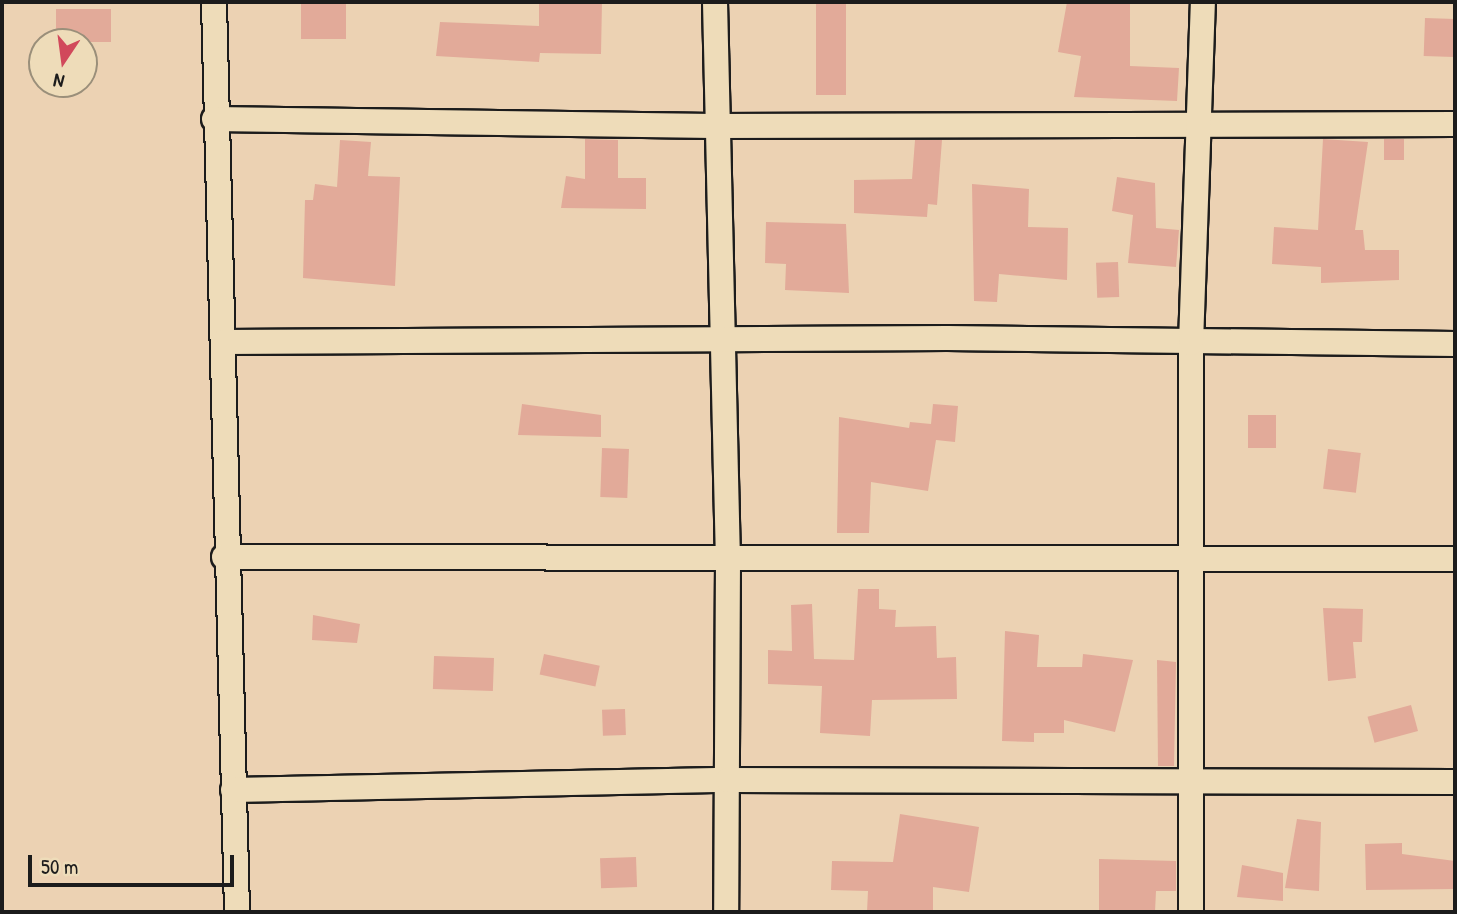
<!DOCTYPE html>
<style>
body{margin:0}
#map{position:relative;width:1457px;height:914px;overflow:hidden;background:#ecd2b3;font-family:"Patrick Hand",sans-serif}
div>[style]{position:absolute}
.building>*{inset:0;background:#e2aa99;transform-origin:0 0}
.roads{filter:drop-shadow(2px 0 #1c1c1c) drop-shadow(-2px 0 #1c1c1c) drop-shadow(0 2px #1c1c1c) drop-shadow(0 -2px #1c1c1c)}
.street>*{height:24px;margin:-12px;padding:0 12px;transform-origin:12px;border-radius:12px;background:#eedcb9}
span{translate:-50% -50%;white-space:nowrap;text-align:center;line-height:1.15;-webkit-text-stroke:7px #eedcb9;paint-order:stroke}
.frame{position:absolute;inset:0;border:4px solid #1c1c1c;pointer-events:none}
.north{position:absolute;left:28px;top:28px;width:70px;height:70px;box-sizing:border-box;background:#eedcb9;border:2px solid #9a8f7a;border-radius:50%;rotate:193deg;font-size:19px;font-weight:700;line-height:28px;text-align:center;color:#1c1c1c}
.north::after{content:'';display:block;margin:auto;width:24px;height:32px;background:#d1495b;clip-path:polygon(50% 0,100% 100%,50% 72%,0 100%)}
.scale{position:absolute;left:28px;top:855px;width:206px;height:32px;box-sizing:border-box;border:4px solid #1c1c1c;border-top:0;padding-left:9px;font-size:21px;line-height:24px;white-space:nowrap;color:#1c1c1c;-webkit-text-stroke:5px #eedcb9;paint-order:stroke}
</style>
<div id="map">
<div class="building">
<i style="left:301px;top:2px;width:45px;height:37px"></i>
<i style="clip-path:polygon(539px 2px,602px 2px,601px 54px,540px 53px,539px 62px,436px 56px,440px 22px,539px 26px)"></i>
<i style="left:816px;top:2px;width:30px;height:93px"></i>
<i style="clip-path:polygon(1067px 2px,1130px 2px,1130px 66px,1179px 68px,1177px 101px,1074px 97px,1081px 56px,1058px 52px)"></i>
<i style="left:56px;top:9px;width:55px;height:33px"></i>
<i style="left:1425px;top:18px;width:30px;height:38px;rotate:2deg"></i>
<i style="clip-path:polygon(585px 139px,618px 140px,618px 178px,646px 178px,646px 209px,561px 208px,566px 176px,585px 179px)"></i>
<i style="clip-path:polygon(1323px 139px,1368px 142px,1355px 230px,1363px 230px,1365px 250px,1399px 250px,1399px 280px,1321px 283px,1321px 267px,1272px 264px,1274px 227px,1318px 230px)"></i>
<i style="left:1384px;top:139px;width:20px;height:21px"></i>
<i style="clip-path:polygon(340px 140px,371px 142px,368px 176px,400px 177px,395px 286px,303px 278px,305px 200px,313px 200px,315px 184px,337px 187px)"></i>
<i style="clip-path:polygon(915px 140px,942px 140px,937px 205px,928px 204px,927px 217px,854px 213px,854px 180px,912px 179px)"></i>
<i style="clip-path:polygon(1117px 177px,1155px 183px,1156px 228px,1179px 230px,1176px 267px,1128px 263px,1133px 215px,1112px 211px)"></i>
<i style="clip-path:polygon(972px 184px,1029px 189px,1028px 227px,1068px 228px,1067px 280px,999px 274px,997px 302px,974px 301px)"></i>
<i style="clip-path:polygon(766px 222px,846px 224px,849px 293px,785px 290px,786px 264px,765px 263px)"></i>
<i style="left:1118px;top:262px;width:35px;height:22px;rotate:88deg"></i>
<i style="clip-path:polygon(522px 404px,601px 415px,601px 437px,518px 435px)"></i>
<i style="clip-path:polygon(933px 404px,958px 406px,955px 442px,936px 440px,928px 491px,871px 482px,869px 533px,837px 533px,839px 417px,909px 428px,910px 422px,931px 424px)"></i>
<i style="left:1248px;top:415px;width:28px;height:33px"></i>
<i style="left:602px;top:448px;width:27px;height:49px;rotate:2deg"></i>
<i style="left:1328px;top:449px;width:33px;height:40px;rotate:7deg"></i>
<i style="clip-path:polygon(858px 589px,879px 589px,879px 609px,896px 610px,895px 627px,936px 626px,937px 658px,956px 657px,957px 699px,872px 700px,870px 736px,820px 733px,822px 686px,768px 684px,768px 650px,792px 651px,791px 605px,812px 604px,814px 659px,854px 660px)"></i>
<i style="clip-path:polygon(1323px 608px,1363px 609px,1362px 642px,1353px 642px,1356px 678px,1328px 681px)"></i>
<i style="clip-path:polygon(313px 615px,360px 624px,357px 643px,312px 640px)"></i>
<i style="clip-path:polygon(1005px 631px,1039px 635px,1037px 667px,1082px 667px,1083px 654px,1133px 660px,1115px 732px,1064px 720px,1064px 733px,1034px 733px,1034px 742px,1002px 741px)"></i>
<i style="left:544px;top:654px;width:57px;height:21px;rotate:12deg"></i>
<i style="left:494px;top:658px;width:33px;height:60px;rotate:92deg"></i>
<i style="clip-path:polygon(1157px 660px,1176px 662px,1174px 766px,1158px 766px)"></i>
<i style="left:1411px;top:705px;width:27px;height:45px;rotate:75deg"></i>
<i style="left:625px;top:709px;width:26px;height:23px;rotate:88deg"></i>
<i style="clip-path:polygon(900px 814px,979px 827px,969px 892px,933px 887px,933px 912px,867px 912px,868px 891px,831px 890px,832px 861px,893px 862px)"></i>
<i style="clip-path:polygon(1297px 819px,1321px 822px,1319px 891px,1285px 888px)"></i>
<i style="clip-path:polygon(1402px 843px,1402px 854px,1455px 861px,1455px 889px,1366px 890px,1365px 844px)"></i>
<i style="left:636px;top:857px;width:30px;height:36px;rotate:88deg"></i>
<i style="clip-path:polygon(1099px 859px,1176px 861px,1176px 891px,1156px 891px,1155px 912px,1099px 912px)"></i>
<i style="clip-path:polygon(1242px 865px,1283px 873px,1283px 901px,1237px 897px)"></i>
</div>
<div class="roads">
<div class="street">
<i style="left:214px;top:2px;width:910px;rotate:88.55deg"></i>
<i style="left:715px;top:2px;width:560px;rotate:88.67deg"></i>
<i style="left:728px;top:562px;width:350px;rotate:90.3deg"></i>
<i style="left:214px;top:119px;width:500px;rotate:0.8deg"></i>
<i style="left:714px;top:126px;width:741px;rotate:-0.15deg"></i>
<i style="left:223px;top:342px;width:724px;rotate:-0.32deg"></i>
<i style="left:947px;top:338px;width:508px;rotate:0.68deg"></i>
<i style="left:224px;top:557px;width:1231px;rotate:0.09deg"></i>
<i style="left:233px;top:790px;width:495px;rotate:-1.2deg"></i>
<i style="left:728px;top:780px;width:727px;rotate:0.16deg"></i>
<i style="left:1191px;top:912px;width:569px;rotate:-90deg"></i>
<i style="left:1191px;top:343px;width:341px;rotate:-88deg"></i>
</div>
</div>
<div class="frame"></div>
<div class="north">N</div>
<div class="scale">50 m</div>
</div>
